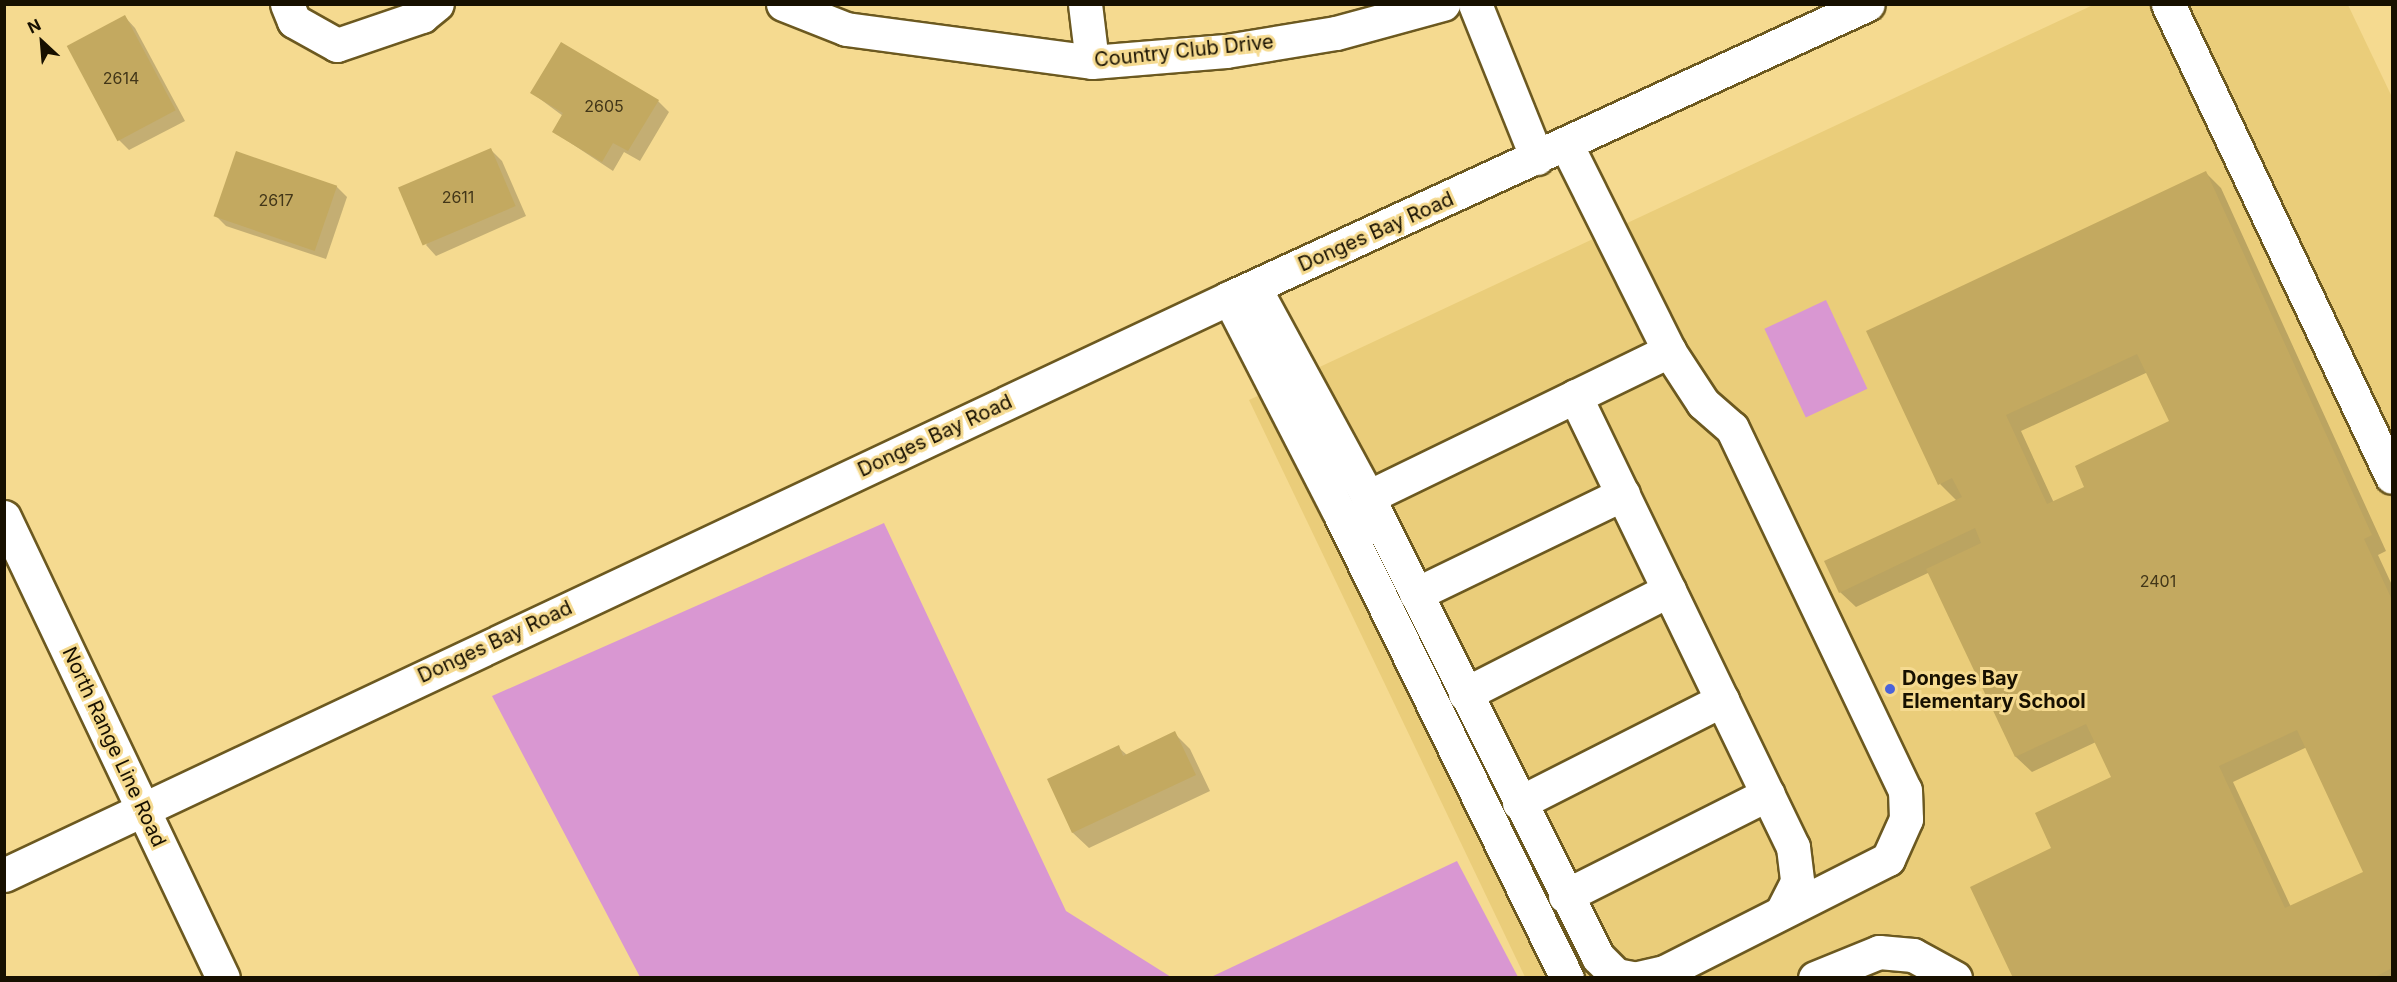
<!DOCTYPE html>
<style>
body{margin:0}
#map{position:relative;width:2397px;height:982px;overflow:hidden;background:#f5da90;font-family:Inter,sans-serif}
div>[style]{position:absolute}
.built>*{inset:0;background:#eacd7a}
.green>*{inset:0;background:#d997d2;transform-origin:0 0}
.shadow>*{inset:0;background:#0003}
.building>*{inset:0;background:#c3a960;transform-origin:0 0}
.roads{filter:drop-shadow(2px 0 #6c5920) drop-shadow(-2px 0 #6c5920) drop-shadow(0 2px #6c5920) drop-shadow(0 -2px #6c5920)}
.minor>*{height:33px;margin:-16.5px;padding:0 16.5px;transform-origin:16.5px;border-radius:16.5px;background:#fff}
.dots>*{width:16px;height:16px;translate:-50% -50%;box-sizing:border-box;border:3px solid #f5da90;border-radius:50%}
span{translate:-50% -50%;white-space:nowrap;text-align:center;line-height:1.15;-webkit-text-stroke:6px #f5da90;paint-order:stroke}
.number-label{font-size:16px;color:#423618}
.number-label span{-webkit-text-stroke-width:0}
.street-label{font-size:20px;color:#171000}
.poi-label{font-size:20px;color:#171000;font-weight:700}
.left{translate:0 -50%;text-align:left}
.frame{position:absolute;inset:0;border:6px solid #171000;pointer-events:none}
.north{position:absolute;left:12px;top:12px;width:60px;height:60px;-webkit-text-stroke:4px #f5da90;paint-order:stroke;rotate:334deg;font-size:16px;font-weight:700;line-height:24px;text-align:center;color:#171000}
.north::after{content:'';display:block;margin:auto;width:21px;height:27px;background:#171000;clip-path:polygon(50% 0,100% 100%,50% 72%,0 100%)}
</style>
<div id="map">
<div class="built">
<i style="clip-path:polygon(2093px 5px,2348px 5px,2392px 97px,2392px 977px,1525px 977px,1249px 400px)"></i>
</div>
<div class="green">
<i style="left:1826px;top:300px;width:98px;height:68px;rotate:65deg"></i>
<i style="clip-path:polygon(884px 523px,1066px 911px,1171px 977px,640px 977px,492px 696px)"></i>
<i style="clip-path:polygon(1457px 861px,1518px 977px,1211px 977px)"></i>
</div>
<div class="shadow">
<i style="clip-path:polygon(125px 17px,135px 28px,185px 121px,129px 150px,118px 139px,69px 47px)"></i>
<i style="clip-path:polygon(561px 44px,658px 101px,669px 112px,640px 161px,624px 152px,613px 171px,554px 132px,563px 116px,532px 93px)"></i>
<i style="clip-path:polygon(491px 150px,502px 161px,526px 216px,436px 256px,426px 245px)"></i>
<i style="clip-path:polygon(evenodd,2206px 173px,2221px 188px,2386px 551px,2378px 555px,2392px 585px,2392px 978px,2015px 978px,2053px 849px,2113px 778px,2096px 742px,2032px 772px,2016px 757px,1930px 572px,1856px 607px,1840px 592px,1957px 501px,1940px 484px,2206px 173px,2148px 372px,2171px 422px,2086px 487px,2054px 503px,2021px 431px,2148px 372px,2206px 173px,2307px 747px,2365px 873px,2291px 907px,2233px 782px,2307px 747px)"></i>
<i style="clip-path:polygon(336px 186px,347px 197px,326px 259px,226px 226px,216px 216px)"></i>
<i style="clip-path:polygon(1174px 733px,1190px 749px,1210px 791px,1089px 848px,1073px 833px,1049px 780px,1118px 747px,1127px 755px)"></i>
</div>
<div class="building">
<i style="left:125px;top:15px;width:108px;height:66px;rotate:62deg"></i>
<i style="clip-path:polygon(561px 42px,659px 100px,628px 151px,613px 143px,602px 162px,552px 132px,563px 113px,530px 93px)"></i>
<i style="left:491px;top:148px;width:63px;height:101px;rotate:67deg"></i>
<i style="left:236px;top:151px;width:107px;height:69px;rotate:19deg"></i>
<i style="clip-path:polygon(evenodd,2206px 171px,2372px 535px,2364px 539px,2392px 600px,2392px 968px,2373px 978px,2013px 978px,1970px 887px,2051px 848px,2035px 813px,2111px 777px,2086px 724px,2015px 757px,1926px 569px,1981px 543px,1975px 528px,1839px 593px,1824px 561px,1962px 497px,1952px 478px,1938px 485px,1866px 331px,2206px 171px,2137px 354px,2169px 421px,2075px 466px,2084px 487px,2047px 504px,2006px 415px,2137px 354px,2206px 171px,2297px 730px,2363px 872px,2285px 908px,2219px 766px,2297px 730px)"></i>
<i style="clip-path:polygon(1175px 731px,1196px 775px,1072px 833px,1047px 779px,1119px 745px,1123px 756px)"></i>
</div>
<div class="roads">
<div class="minor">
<i style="left:287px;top:4px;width:18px;rotate:68deg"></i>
<i style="left:294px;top:21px;width:49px;rotate:29.2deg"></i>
<i style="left:337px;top:45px;width:90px;rotate:-18.8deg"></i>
<i style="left:422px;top:16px;width:19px;rotate:-39deg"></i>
<i style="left:783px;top:4px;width:68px;rotate:21.6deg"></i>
<i style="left:846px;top:29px;width:248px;rotate:7.6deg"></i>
<i style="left:1092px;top:62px;width:134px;rotate:-4.7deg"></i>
<i style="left:1226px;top:51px;width:111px;rotate:-9.3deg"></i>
<i style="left:1336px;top:33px;width:111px;rotate:-15.2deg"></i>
<i style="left:1085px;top:4px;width:58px;rotate:83.1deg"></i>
<i style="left:1475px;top:4px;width:166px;rotate:68.1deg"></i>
<i style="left:2168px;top:4px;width:523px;rotate:64.66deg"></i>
<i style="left:1566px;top:144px;width:231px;rotate:63.5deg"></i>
<i style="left:1669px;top:351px;width:62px;rotate:56.8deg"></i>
<i style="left:1703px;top:403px;width:38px;rotate:41deg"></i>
<i style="left:1732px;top:428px;width:401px;rotate:64.5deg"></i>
<i style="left:1905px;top:790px;width:29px;rotate:88deg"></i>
<i style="left:1906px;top:819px;width:44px;rotate:114.2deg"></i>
<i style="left:1888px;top:859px;width:251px;rotate:153.2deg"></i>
<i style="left:1664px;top:972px;width:27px;rotate:167deg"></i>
<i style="left:1254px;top:287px;width:239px;rotate:61.5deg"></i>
<i style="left:1368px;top:497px;width:514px;rotate:63.43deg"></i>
<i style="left:1598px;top:957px;width:25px;rotate:45deg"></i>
<i style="left:1616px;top:975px;width:16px;rotate:11deg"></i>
<i style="left:1229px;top:298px;width:238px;rotate:62.8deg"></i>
<i style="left:1338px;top:510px;width:521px;rotate:63.93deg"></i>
<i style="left:1575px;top:396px;width:501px;rotate:64.2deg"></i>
<i style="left:1793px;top:847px;width:35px;rotate:83deg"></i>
<i style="left:1797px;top:882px;width:34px;rotate:117deg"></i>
<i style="left:1368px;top:497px;width:335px;rotate:-25.9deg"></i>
<i style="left:4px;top:517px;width:510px;rotate:64.59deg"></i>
<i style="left:1416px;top:594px;width:230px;rotate:-25.8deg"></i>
<i style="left:1465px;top:694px;width:229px;rotate:-27deg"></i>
<i style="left:1519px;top:803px;width:228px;rotate:-26.9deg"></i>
<i style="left:4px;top:875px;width:1354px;rotate:-25.22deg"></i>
<i style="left:1229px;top:298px;width:703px;rotate:-24.71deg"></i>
<i style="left:1565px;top:896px;width:227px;rotate:-26.7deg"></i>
<i style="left:1815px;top:978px;width:69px;rotate:-22.1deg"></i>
<i style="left:1879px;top:952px;width:34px;rotate:5deg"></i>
<i style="left:1913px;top:955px;width:48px;rotate:28.7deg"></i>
</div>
</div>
<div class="dots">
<i style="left:1890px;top:689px;background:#4b63d8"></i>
</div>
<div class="number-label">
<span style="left:121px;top:78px">2614</span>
<span style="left:604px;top:106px">2605</span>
<span style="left:458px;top:197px">2611</span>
<span style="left:276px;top:200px">2617</span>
<span style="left:2158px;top:581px">2401</span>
</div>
<div class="street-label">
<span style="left:1184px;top:51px;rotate:-6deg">Country Club Drive</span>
<span style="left:1376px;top:232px;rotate:-24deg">Donges Bay Road</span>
<span style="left:935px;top:436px;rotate:-25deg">Donges Bay Road</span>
<span style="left:495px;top:642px;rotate:-25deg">Donges Bay Road</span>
<span style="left:114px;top:747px;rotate:65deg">North Range Line Road</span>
</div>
<div class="poi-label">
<span class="left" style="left:1902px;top:690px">Donges Bay<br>Elementary School</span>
</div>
<div class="frame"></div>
<div class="north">N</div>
</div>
